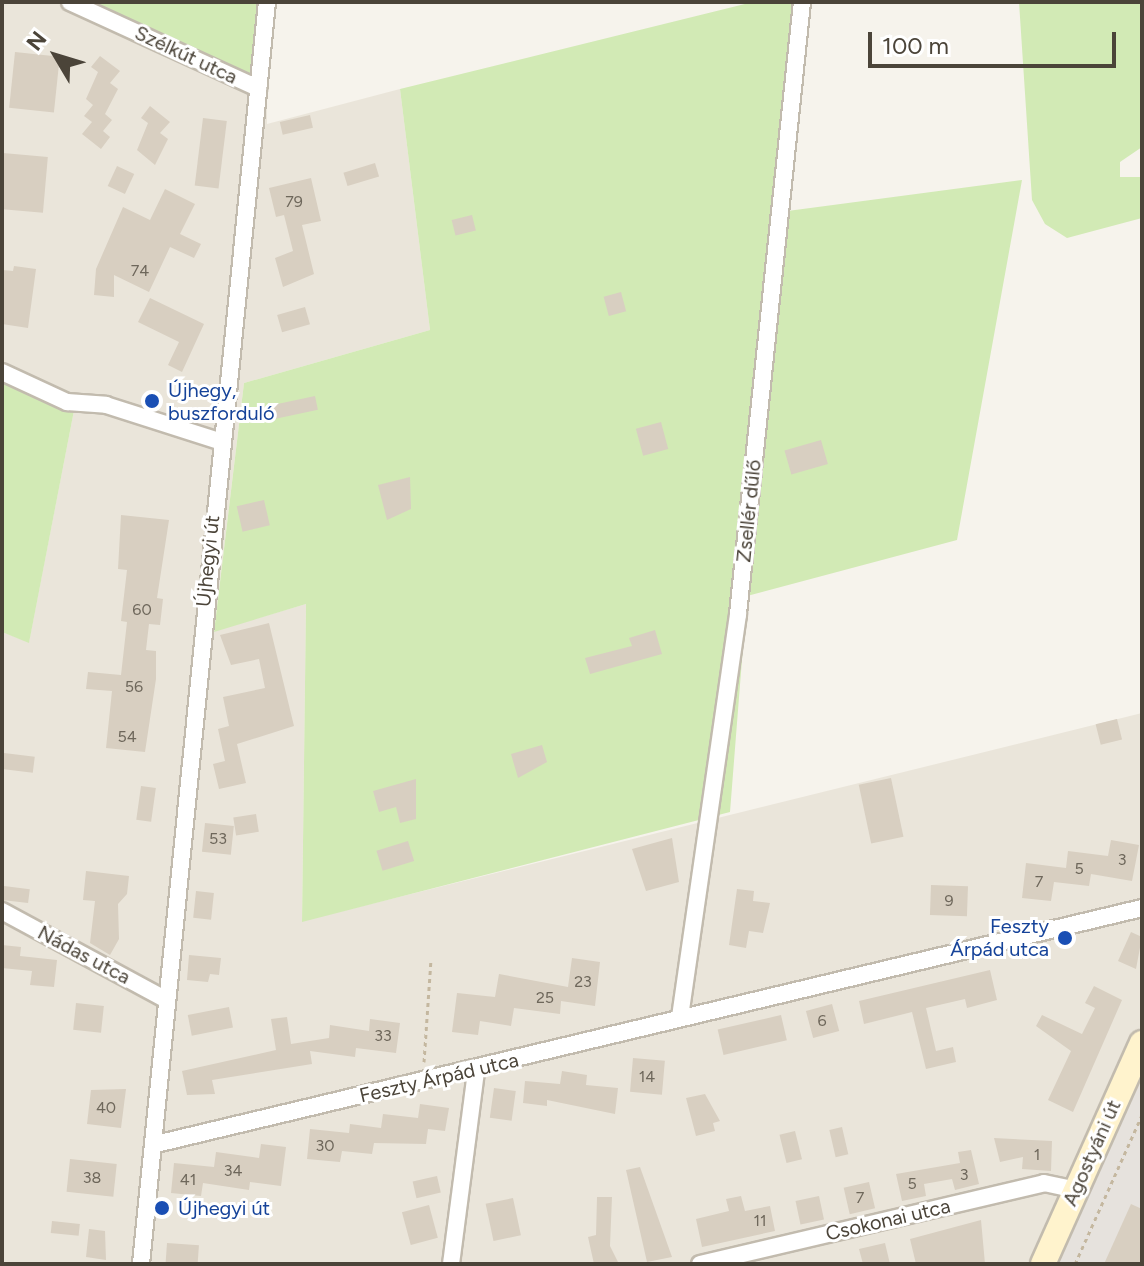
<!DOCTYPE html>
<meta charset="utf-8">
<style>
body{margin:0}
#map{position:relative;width:1144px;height:1266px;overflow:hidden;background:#f6f3ec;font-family:Figtree,sans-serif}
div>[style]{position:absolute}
.residential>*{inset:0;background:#eae5da}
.industrial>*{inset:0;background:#e6e2dd}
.green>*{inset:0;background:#d2eab5}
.building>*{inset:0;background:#d8cfc1;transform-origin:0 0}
.path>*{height:3px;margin-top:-1.5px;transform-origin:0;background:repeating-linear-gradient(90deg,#c4b79f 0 4px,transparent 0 8px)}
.roads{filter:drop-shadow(2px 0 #c2bbae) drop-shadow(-2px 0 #c2bbae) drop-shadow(0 2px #c2bbae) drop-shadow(0 -2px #c2bbae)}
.street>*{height:16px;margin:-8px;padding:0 8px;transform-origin:8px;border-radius:8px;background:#fff}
.secondary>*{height:24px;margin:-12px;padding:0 12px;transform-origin:12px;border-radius:12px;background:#fff3cd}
.dots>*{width:22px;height:22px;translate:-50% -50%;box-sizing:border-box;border:4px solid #fff;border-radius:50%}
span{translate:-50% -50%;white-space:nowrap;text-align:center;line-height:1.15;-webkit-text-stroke:6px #fff;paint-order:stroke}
.number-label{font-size:16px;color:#6e675b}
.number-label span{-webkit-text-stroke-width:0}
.street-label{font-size:20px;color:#4b4439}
.transit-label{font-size:20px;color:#164399}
.left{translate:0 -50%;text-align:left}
.right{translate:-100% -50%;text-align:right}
.frame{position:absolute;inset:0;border:4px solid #4b4439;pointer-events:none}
.north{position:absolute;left:16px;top:16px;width:80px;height:80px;-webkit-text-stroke:6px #fff;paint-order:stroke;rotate:308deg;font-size:22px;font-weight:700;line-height:32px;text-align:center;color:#4b4439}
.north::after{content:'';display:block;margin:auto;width:28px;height:36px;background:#4b4439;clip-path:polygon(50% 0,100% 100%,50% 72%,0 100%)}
.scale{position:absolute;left:868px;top:32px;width:248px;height:36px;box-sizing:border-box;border:4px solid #4b4439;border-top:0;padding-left:10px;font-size:24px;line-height:28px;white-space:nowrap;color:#4b4439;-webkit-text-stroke:6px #fff;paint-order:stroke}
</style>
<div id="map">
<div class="residential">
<i style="clip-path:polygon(2px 2px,71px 2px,267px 93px,267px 124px,400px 89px,430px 330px,244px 383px,214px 631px,306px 604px,302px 921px,1142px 713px,1142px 1043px,1043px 1264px,2px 1264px,2px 632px,29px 642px,77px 395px,2px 363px)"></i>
</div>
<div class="industrial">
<i style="clip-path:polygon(1142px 1043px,1142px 1264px,1043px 1264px)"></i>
</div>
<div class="green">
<i style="clip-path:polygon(71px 2px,257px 2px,251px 86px)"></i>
<i style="clip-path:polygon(753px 2px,798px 2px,780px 212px,1022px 180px,957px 540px,747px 596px,730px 812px,302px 922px,306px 604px,214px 632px,244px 383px,430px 330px,400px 89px)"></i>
<i style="clip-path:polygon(1019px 2px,1142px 2px,1142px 147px,1120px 162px,1120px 177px,1142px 177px,1142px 218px,1067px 238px,1045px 224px,1032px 200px)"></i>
<i style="clip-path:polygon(2px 363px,77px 395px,29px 643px,2px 632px)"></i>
</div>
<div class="building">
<i style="left:15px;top:52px;width:45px;height:56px;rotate:6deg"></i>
<i style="clip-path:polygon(100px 56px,120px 71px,110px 83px,118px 89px,105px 114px,112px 120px,103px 131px,110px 137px,101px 149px,82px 134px,92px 122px,84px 116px,93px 105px,86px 99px,98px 72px,91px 67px)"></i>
<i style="clip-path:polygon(150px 106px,170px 122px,160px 133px,168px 139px,155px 165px,137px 150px,148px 123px,141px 118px)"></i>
<i style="left:310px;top:115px;width:13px;height:31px;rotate:77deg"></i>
<i style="left:203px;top:118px;width:24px;height:68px;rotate:7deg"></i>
<i style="left:3px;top:153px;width:45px;height:56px;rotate:5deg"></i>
<i style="left:375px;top:163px;width:14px;height:33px;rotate:73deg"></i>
<i style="left:117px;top:166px;width:19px;height:22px;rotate:25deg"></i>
<i style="clip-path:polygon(311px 178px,321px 221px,302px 225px,314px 274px,283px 287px,275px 258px,293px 251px,284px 215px,276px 217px,269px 188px)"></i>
<i style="clip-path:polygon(165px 189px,195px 204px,180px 234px,201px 244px,194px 258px,170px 247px,149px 292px,114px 275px,114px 297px,94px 295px,96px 269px,123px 207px,150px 220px)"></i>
<i style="left:472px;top:215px;width:16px;height:21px;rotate:76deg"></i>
<i style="clip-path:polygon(14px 266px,36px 269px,28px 328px,2px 324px,2px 270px,13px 271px)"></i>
<i style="left:621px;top:292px;width:20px;height:18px;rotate:75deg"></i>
<i style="clip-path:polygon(150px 298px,204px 324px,182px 372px,168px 365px,179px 342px,138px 322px)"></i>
<i style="left:305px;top:307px;width:18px;height:29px;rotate:74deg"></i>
<i style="left:315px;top:396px;width:14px;height:60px;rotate:78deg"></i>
<i style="left:661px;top:422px;width:28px;height:26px;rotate:75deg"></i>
<i style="left:821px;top:440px;width:25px;height:38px;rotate:74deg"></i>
<i style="clip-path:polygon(410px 477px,411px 509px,387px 520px,378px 485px)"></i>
<i style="left:264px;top:500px;width:26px;height:28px;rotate:77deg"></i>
<i style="clip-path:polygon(121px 515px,169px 520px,157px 598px,163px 599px,160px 625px,149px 624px,146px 650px,156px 651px,156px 679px,145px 752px,106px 748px,112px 691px,86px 689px,88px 672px,121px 675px,127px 622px,121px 621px,127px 570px,118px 569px)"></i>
<i style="clip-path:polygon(269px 623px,294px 726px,237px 744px,246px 783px,219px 789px,213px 764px,225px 761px,218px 729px,229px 726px,223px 697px,265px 688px,259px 659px,231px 665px,220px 635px)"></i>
<i style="clip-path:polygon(655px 630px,662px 654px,590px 674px,585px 658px,632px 646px,629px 638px)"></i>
<i style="left:1117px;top:719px;width:21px;height:22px;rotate:76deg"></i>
<i style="clip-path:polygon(542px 745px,547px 762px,518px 778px,511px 754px)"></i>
<i style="left:4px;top:753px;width:31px;height:16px;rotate:7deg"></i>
<i style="left:891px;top:778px;width:60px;height:33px;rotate:78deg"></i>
<i style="clip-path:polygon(416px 779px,416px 819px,400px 823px,396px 807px,379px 812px,373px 791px)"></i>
<i style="left:141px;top:786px;width:15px;height:34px;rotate:8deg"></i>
<i style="left:256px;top:814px;width:18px;height:23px;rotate:81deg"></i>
<i style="left:205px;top:823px;width:29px;height:29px;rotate:6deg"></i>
<i style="clip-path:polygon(672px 838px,679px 882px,646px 891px,632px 849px)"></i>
<i style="clip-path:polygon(1111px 840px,1139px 845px,1132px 881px,1091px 874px,1089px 886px,1054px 882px,1051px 901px,1022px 898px,1026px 863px,1066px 868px,1068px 851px,1108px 856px)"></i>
<i style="left:408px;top:841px;width:21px;height:33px;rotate:73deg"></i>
<i style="clip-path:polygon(86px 871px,129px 876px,127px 894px,118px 904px,119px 939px,110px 955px,90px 943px,95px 901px,83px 900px)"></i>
<i style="left:931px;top:885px;width:37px;height:30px;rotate:2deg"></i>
<i style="left:4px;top:886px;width:26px;height:14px;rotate:7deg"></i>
<i style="clip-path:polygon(737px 889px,754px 891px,753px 901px,770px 903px,763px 933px,749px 931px,746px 948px,729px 945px)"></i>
<i style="left:196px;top:891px;width:18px;height:27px;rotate:6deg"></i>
<i style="clip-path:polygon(1131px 932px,1142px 937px,1136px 969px,1118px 961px)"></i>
<i style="clip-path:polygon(2px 945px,21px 947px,20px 956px,57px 960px,54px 987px,30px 985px,32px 971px,2px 968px)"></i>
<i style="clip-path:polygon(189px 955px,221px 958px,219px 975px,210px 974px,208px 982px,187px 980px)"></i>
<i style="clip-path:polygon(572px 958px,600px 962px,595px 1006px,561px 1001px,560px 1014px,514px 1008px,511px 1026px,480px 1021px,478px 1035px,452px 1032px,457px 993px,495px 997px,499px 974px,568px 987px)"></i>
<i style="clip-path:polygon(990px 970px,997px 1000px,967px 1008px,965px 999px,926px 1008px,936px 1051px,953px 1047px,956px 1062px,926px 1069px,912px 1012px,864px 1024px,859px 1001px)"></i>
<i style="clip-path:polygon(1094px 986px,1122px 1000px,1073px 1112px,1048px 1100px,1071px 1051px,1036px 1026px,1042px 1015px,1082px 1034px,1095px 1008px,1085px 1003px)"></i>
<i style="left:76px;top:1003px;width:28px;height:27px;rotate:6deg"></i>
<i style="left:832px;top:1004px;width:28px;height:27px;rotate:75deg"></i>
<i style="left:229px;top:1007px;width:21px;height:42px;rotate:79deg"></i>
<i style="left:781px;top:1015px;width:26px;height:65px;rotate:77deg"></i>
<i style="clip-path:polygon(287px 1017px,291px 1044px,329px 1038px,330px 1025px,369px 1031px,370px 1019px,400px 1023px,396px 1053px,356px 1048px,355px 1057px,310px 1051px,312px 1064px,212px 1080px,215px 1094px,187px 1095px,182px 1071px,276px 1050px,271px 1019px)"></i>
<i style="left:633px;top:1058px;width:32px;height:34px;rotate:5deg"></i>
<i style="clip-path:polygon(562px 1071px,587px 1075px,586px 1085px,618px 1088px,615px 1114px,547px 1100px,547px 1106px,523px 1103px,525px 1081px,560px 1084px)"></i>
<i style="left:494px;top:1088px;width:22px;height:30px;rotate:8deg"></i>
<i style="clip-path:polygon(126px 1089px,121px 1128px,87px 1124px,91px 1090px)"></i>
<i style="clip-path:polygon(705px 1094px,720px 1121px,713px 1123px,715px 1131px,696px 1136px,686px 1098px)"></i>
<i style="clip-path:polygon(420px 1104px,449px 1108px,445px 1131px,428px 1129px,426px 1144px,374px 1143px,372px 1154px,342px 1151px,340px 1162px,307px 1159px,310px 1129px,349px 1133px,350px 1124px,381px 1128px,383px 1114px,418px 1118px)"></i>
<i style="left:842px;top:1127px;width:28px;height:13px;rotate:77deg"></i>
<i style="left:795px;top:1131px;width:29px;height:16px;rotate:76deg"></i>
<i style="clip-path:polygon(994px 1138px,1052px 1141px,1051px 1171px,1022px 1169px,1023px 1157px,1000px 1162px)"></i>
<i style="clip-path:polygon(261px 1144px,286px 1147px,281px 1186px,250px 1182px,249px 1190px,203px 1183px,201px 1196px,171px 1193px,174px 1163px,214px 1167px,216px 1152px,259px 1158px)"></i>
<i style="clip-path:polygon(971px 1150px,979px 1184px,955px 1190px,952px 1179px,924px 1184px,926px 1196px,902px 1201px,896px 1174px,960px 1163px,958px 1152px)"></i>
<i style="left:70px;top:1159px;width:47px;height:33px;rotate:6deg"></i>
<i style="clip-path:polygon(640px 1167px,672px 1257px,647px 1262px,626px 1170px)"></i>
<i style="left:437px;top:1176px;width:17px;height:25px;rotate:77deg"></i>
<i style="left:869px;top:1182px;width:27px;height:26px;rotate:77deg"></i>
<i style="clip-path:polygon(741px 1196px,745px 1211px,770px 1206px,775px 1231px,702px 1247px,696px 1219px,729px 1211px,726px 1199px)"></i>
<i style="left:819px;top:1196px;width:24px;height:24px;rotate:78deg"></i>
<i style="clip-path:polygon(597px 1197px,612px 1197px,610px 1246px,619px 1264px,594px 1264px,588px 1237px,596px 1235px)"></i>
<i style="left:513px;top:1198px;width:38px;height:28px;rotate:78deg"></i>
<i style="clip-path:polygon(1131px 1204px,1142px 1209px,1142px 1264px,1104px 1264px)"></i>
<i style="left:429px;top:1205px;width:34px;height:28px;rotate:75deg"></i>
<i style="clip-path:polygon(981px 1220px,985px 1264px,916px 1264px,910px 1239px)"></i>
<i style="left:52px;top:1221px;width:28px;height:12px;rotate:6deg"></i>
<i style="clip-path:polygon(89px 1229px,105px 1231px,106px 1260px,86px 1257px)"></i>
<i style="left:167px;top:1243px;width:32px;height:21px;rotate:4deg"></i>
<i style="clip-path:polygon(885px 1243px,890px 1264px,863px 1264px,859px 1249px)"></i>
</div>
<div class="path">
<i style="left:424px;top:1062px;width:103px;rotate:-86.1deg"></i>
<i style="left:1075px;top:1264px;width:163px;rotate:-65.8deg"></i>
</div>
<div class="roads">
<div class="street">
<i style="left:70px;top:2px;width:207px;rotate:24.6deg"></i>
<i style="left:2px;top:372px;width:72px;rotate:24.8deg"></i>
<i style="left:67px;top:402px;width:39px;rotate:4deg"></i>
<i style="left:106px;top:405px;width:119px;rotate:17.7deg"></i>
<i style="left:2px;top:911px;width:185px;rotate:28.4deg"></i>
<i style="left:680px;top:1017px;width:407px;rotate:-81.8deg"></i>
<i style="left:738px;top:614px;width:615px;rotate:-84.03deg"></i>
<i style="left:156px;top:1144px;width:1014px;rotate:-13.46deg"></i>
<i style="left:141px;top:1264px;width:1268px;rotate:-84.3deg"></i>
<i style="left:451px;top:1264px;width:195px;rotate:-82.6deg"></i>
<i style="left:700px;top:1264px;width:353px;rotate:-13.2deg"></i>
<i style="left:1044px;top:1183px;width:33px;rotate:12deg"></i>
</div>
<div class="secondary">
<i style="left:1043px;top:1264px;width:242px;rotate:-65.9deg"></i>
</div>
</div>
<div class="dots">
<i style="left:152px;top:401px;background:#1a4fb4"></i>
<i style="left:1065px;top:938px;background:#1a4fb4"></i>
<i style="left:162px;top:1208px;background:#1a4fb4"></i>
</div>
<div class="number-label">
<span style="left:294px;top:202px">79</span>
<span style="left:140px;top:271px">74</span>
<span style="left:142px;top:610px">60</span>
<span style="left:134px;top:687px">56</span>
<span style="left:127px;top:737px">54</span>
<span style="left:218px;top:839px">53</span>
<span style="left:1122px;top:860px">3</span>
<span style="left:1079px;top:869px">5</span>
<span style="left:1039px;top:882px">7</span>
<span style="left:949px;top:901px">9</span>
<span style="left:583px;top:982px">23</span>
<span style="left:545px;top:998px">25</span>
<span style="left:822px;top:1021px">6</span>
<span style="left:383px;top:1036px">33</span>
<span style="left:647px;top:1077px">14</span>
<span style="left:106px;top:1108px">40</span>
<span style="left:325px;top:1146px">30</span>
<span style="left:1037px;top:1155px">1</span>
<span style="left:233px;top:1171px">34</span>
<span style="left:964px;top:1175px">3</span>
<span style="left:92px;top:1178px">38</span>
<span style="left:188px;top:1180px">41</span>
<span style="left:912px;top:1184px">5</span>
<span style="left:860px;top:1198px">7</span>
<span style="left:760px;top:1221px">11</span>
</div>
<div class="street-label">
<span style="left:186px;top:55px;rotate:25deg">Szélkút utca</span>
<span style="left:749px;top:511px;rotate:-84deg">Zsellér dűlő</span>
<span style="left:208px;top:561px;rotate:-84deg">Újhegyi út</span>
<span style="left:84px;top:955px;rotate:28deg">Nádas utca</span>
<span style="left:439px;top:1078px;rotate:-13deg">Feszty Árpád utca</span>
<span style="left:1092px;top:1153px;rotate:-66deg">Agostyáni út</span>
<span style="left:888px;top:1220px;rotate:-13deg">Csokonai utca</span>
</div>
<div class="transit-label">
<span class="left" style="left:168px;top:402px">Újhegy,<br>buszforduló</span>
<span class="right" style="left:1049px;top:938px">Feszty<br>Árpád utca</span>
<span class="left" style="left:178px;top:1208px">Újhegyi út</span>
</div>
<div class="frame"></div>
<div class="north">N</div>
<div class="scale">100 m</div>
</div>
